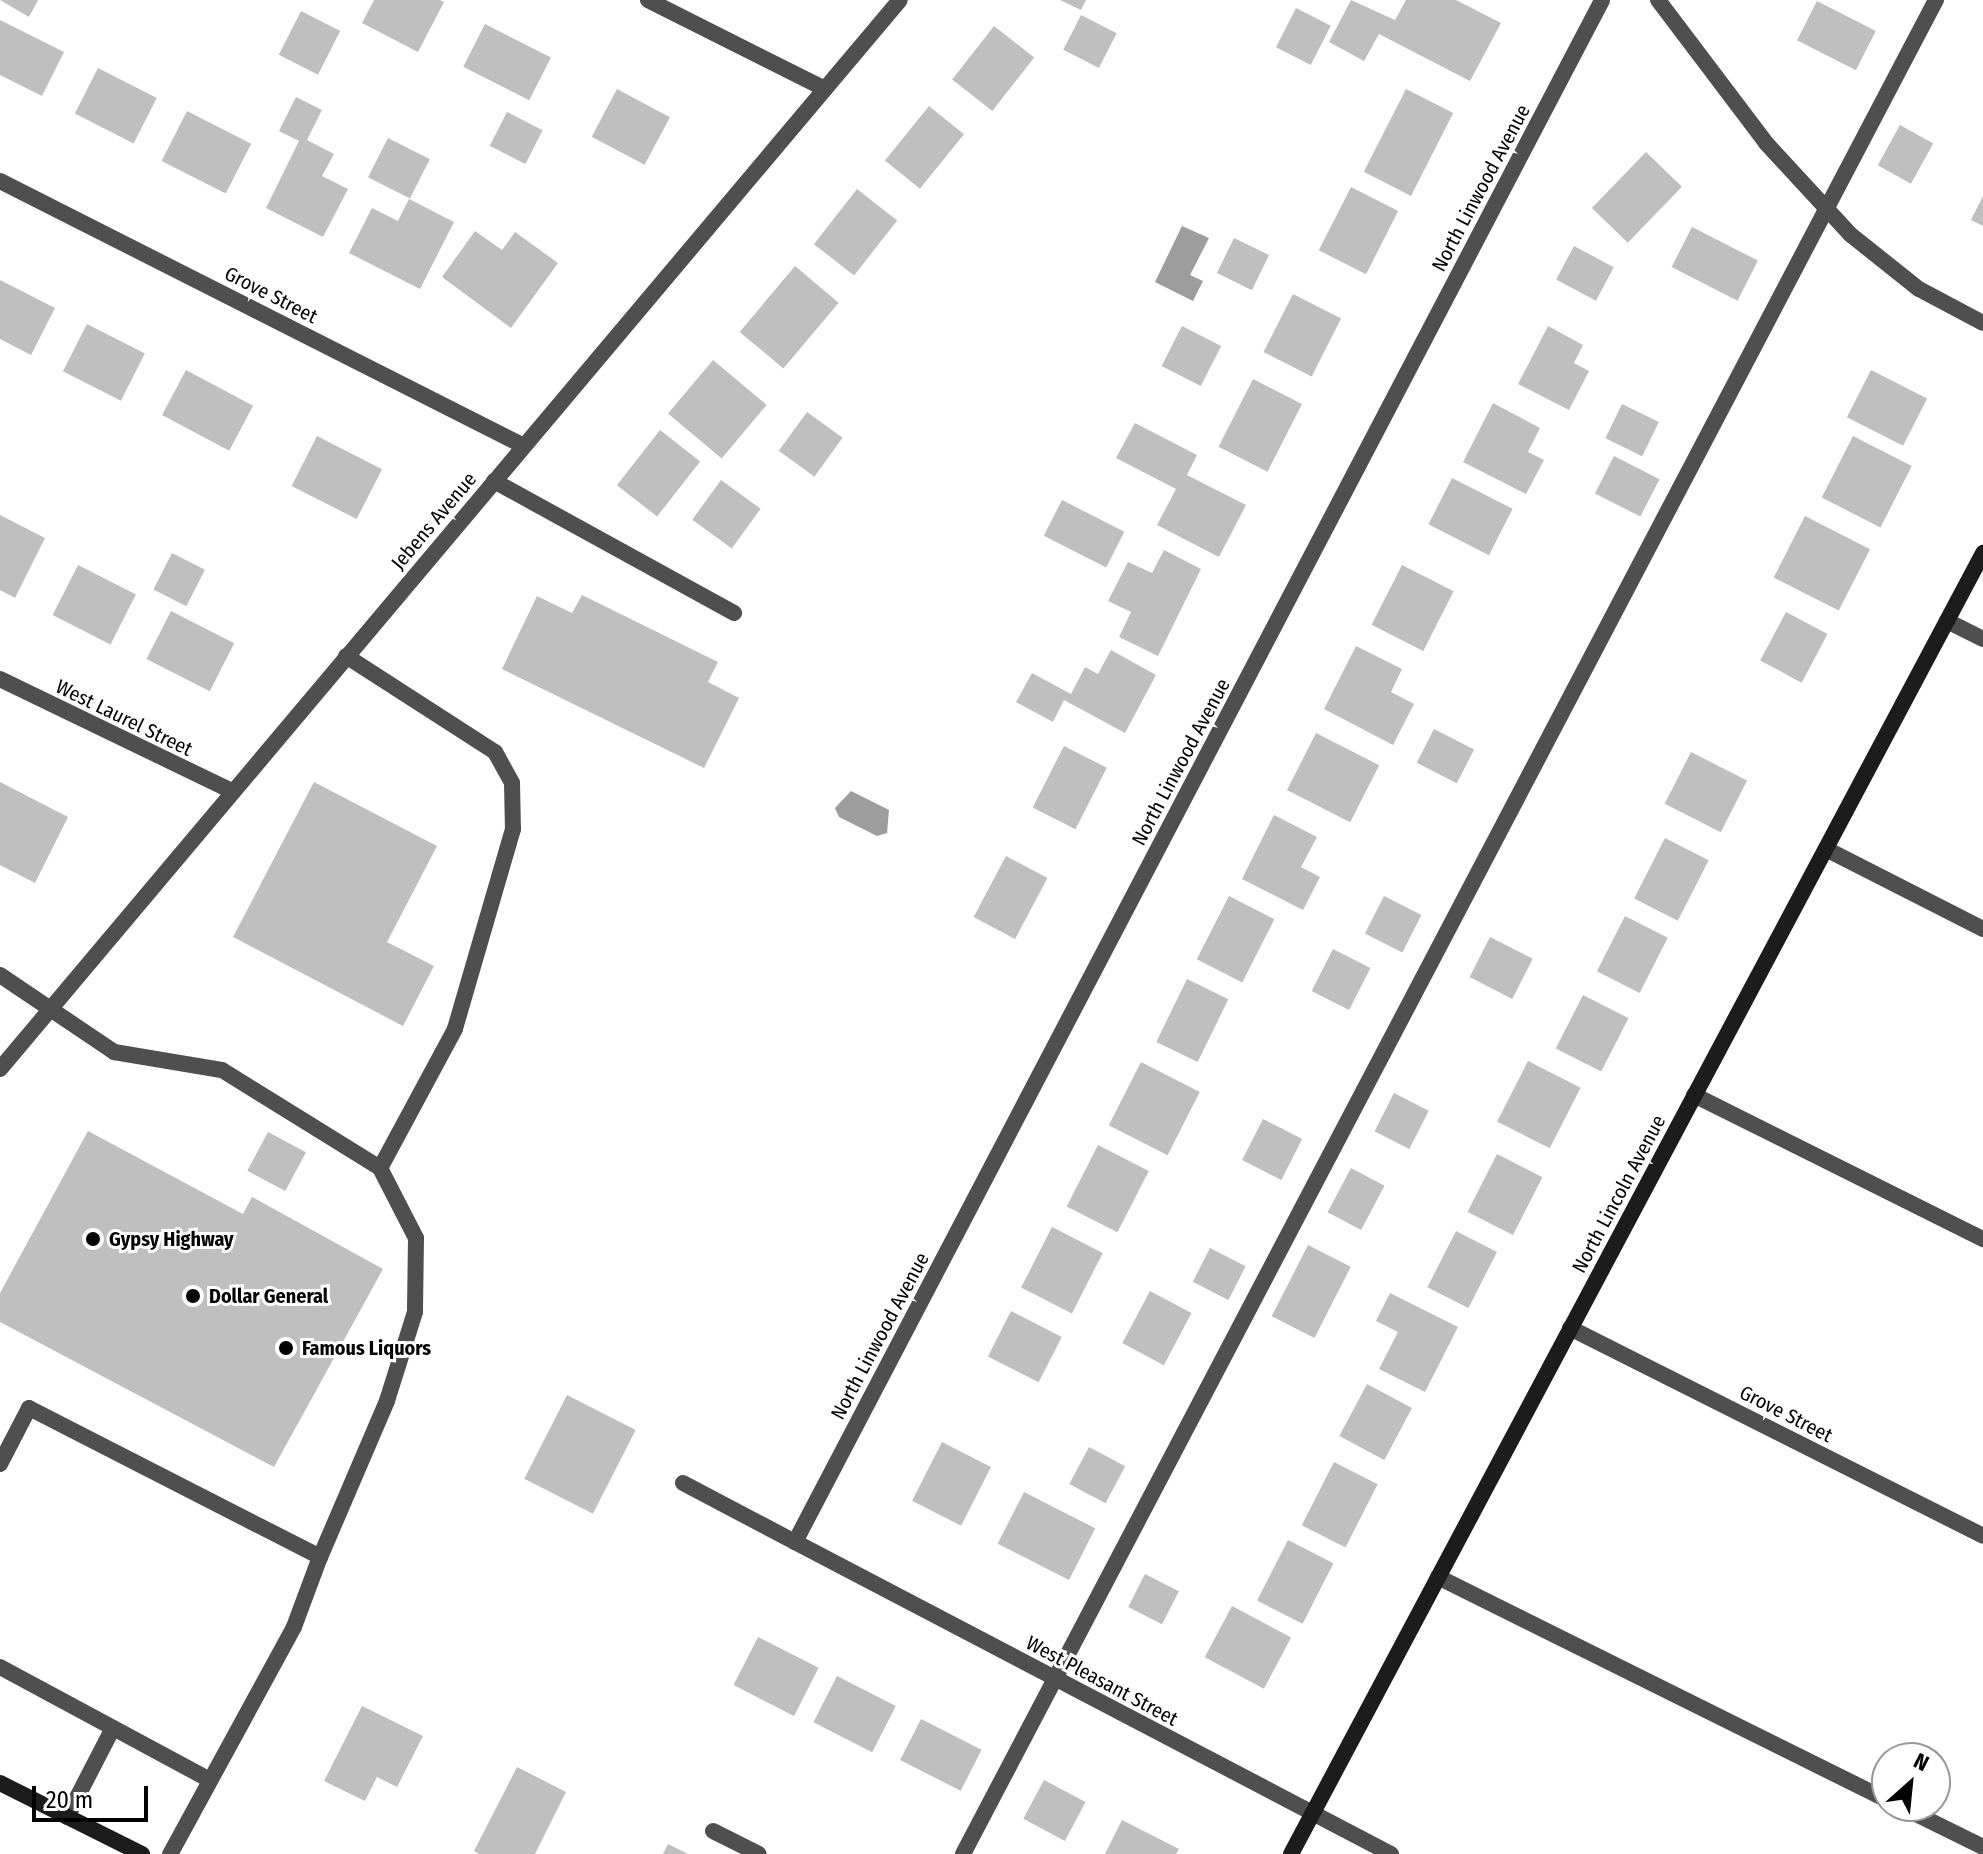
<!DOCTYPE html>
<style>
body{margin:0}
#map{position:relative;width:1983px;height:1854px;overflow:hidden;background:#fff;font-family:"Fira Sans Condensed",sans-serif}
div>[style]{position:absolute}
.water>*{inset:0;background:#9d9d9d}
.building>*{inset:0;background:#bfbfbf;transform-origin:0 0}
.lane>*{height:16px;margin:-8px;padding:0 8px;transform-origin:8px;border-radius:8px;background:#4f4f4f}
.street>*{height:16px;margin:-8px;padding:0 8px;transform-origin:8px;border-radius:8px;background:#4f4f4f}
.secondary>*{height:16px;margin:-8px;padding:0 8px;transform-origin:8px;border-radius:8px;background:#1c1c1c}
.dots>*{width:22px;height:22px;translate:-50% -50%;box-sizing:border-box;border:4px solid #fff;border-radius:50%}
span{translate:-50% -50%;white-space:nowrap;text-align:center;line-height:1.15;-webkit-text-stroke:6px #fff;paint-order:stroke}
.street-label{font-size:20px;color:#000}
.poi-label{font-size:20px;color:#000;font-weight:700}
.left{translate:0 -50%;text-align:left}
.north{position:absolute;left:1871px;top:1742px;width:80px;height:80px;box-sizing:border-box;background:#fff;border:2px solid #999;border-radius:50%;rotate:27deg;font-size:22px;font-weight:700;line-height:32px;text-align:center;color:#000}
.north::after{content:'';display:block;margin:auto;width:28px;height:36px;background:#000;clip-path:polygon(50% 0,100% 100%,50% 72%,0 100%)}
.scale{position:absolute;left:32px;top:1786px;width:116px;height:36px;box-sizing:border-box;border:4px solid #000;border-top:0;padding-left:10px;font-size:24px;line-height:28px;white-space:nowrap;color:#000;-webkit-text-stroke:6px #fff;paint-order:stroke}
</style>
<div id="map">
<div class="water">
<i style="clip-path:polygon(1182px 226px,1209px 238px,1190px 275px,1203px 281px,1193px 301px,1155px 282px)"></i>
<i style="clip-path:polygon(851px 791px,889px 810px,887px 833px,877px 836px,839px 817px,835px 808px)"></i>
</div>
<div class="building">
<i style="clip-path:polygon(0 0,38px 0,29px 17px)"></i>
<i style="clip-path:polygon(374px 0,440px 0,444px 2px,418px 52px,362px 23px)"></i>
<i style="clip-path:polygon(1060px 0,1086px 0,1081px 10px)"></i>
<i style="clip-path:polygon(1351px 0,1395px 20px,1406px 0,1456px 0,1501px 23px,1470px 81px,1379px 34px,1364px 61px,1329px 42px)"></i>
<i style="left:1817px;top:1px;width:66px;height:44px;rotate:27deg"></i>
<i style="left:1296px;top:8px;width:39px;height:44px;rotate:27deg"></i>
<i style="left:301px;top:11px;width:44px;height:49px;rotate:27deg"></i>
<i style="left:1081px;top:15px;width:40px;height:39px;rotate:27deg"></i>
<i style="clip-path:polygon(0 20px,64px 52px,42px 96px,0 75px)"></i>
<i style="left:485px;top:24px;width:74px;height:48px;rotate:27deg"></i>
<i style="left:994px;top:26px;width:51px;height:68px;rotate:38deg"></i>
<i style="left:98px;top:68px;width:66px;height:51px;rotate:27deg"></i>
<i style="left:617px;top:89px;width:60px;height:54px;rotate:28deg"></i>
<i style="left:1406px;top:89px;width:53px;height:93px;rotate:27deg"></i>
<i style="clip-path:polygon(296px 97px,322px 110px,307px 140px,334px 154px,322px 176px,348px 189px,323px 237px,266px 208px,299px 141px,279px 131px)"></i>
<i style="left:929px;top:106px;width:45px;height:70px;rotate:39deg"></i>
<i style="left:187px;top:111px;width:72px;height:56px;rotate:27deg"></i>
<i style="left:507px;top:112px;width:40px;height:38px;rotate:27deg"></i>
<i style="left:1900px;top:125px;width:38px;height:46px;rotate:29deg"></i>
<i style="left:388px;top:138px;width:47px;height:44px;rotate:27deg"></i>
<i style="left:1646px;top:152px;width:50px;height:78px;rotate:44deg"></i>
<i style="left:1351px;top:187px;width:53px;height:71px;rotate:27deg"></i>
<i style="left:857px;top:189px;width:51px;height:70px;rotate:38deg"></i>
<i style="clip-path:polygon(1983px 196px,1983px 226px,1971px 220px)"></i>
<i style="clip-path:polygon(409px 199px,454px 222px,420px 289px,349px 253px,372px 208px,398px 221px)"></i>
<i style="left:1692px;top:227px;width:74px;height:45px;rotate:27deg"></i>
<i style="clip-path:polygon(475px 231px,502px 250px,515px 232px,558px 263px,511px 328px,442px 277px)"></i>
<i style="left:1234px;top:238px;width:39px;height:39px;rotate:26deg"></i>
<i style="left:1574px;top:246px;width:45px;height:38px;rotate:28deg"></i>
<i style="left:795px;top:266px;width:57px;height:86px;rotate:40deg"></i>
<i style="clip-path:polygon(0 280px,55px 308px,31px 355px,0 339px)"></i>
<i style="left:1293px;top:294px;width:54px;height:65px;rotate:27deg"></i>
<i style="left:87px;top:324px;width:65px;height:53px;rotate:27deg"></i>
<i style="left:1182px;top:326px;width:44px;height:45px;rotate:27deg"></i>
<i style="clip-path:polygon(1548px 326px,1583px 345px,1574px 363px,1589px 371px,1569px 410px,1518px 384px)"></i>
<i style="left:713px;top:360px;width:70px;height:70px;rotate:40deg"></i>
<i style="left:186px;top:370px;width:76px;height:51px;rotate:28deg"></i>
<i style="left:1871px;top:370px;width:63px;height:53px;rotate:27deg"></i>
<i style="left:1253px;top:379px;width:55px;height:76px;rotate:27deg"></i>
<i style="clip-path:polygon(1493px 403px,1540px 428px,1528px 452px,1544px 460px,1526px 494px,1463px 462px)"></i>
<i style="left:1622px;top:404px;width:41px;height:38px;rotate:26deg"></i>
<i style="left:807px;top:412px;width:44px;height:48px;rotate:36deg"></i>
<i style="clip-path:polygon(1135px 423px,1197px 455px,1187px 475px,1246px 505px,1219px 557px,1157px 525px,1176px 489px,1116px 458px)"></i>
<i style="left:660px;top:430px;width:51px;height:70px;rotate:38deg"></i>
<i style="left:317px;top:436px;width:73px;height:56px;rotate:27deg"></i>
<i style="left:1853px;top:436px;width:66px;height:69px;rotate:27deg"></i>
<i style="left:1614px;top:456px;width:51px;height:42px;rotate:27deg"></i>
<i style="left:1452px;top:478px;width:68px;height:52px;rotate:27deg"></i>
<i style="left:721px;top:480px;width:49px;height:49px;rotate:36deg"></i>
<i style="left:1062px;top:500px;width:70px;height:40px;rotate:27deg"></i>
<i style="clip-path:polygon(0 515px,45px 538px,15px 598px,0 590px)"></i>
<i style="left:1805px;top:516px;width:73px;height:69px;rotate:27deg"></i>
<i style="clip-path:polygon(1164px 550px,1201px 569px,1158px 656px,1119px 637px,1131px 612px,1108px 601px,1128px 562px,1152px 573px)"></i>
<i style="left:172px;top:553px;width:37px;height:41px;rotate:27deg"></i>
<i style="left:78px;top:565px;width:65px;height:56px;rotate:27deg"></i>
<i style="left:1402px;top:565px;width:58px;height:67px;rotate:27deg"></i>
<i style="clip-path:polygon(582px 595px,718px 662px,708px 682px,739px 698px,704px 768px,502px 669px,537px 596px,572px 613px)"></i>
<i style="left:171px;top:611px;width:71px;height:54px;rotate:27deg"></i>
<i style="left:1786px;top:612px;width:47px;height:55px;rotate:28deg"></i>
<i style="clip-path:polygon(1356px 646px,1402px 669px,1391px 692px,1414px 704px,1393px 745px,1324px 709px)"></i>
<i style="clip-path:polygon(1111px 650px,1156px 675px,1125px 733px,1064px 700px,1053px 722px,1016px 702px,1032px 673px,1071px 694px,1085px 667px,1098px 674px)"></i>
<i style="left:1434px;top:729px;width:45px;height:38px;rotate:27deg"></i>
<i style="left:1316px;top:733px;width:71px;height:64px;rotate:27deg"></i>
<i style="left:1064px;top:746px;width:48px;height:69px;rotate:27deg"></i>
<i style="left:1691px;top:752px;width:63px;height:58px;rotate:27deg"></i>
<i style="clip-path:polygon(0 782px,68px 817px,35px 883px,0 865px)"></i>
<i style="clip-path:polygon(314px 782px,437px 846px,387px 942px,434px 966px,403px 1026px,233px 937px)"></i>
<i style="clip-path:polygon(1274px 815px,1317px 837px,1301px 867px,1320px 877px,1303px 910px,1242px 879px)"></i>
<i style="left:1665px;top:838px;width:49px;height:68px;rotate:27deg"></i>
<i style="left:1006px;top:856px;width:47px;height:69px;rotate:28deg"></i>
<i style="left:1229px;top:896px;width:51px;height:71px;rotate:27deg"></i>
<i style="left:1384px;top:896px;width:42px;height:42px;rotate:27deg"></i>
<i style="left:1625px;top:916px;width:48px;height:62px;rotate:27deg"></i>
<i style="left:1490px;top:937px;width:48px;height:45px;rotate:27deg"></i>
<i style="left:1333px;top:949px;width:42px;height:47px;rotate:27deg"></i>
<i style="left:1187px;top:979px;width:46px;height:70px;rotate:26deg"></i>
<i style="left:1583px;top:995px;width:51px;height:60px;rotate:27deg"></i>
<i style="left:1528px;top:1061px;width:59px;height:68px;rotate:27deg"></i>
<i style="left:1141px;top:1062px;width:66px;height:71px;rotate:27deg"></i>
<i style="left:1394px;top:1093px;width:39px;height:43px;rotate:27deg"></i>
<i style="left:1263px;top:1119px;width:44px;height:46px;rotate:27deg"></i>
<i style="clip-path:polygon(88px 1131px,243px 1214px,252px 1197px,383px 1269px,274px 1467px,0 1322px,0 1293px)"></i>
<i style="left:268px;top:1132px;width:43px;height:44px;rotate:28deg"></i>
<i style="left:1098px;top:1145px;width:57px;height:69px;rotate:27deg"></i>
<i style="left:1497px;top:1154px;width:51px;height:65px;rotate:27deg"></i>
<i style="left:1351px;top:1168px;width:38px;height:50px;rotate:28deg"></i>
<i style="left:1052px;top:1227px;width:57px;height:68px;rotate:27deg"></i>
<i style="left:1456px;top:1231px;width:46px;height:63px;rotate:27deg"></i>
<i style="left:1308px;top:1245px;width:48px;height:80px;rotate:27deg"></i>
<i style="left:1210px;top:1248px;width:40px;height:38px;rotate:27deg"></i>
<i style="left:1150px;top:1291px;width:47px;height:59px;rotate:28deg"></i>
<i style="clip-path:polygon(1390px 1293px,1458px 1327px,1425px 1392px,1379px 1369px,1398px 1332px,1376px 1321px)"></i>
<i style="left:1011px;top:1311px;width:57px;height:51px;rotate:27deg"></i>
<i style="left:1367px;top:1384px;width:51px;height:59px;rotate:28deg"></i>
<i style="left:567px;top:1395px;width:77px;height:94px;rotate:27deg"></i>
<i style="left:942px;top:1442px;width:55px;height:66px;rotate:27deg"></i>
<i style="left:1089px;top:1447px;width:41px;height:42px;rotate:28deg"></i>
<i style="left:1334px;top:1462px;width:49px;height:71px;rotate:27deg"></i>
<i style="left:1024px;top:1492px;width:80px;height:58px;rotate:27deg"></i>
<i style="left:1288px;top:1540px;width:51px;height:68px;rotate:27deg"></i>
<i style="left:1145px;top:1574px;width:38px;height:37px;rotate:27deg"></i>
<i style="left:1232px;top:1606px;width:67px;height:58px;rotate:28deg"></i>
<i style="left:758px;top:1637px;width:68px;height:54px;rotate:27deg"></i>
<i style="left:837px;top:1676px;width:66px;height:52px;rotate:27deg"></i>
<i style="clip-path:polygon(362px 1706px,423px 1736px,397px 1787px,377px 1777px,365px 1801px,324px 1781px)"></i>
<i style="left:921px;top:1719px;width:68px;height:46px;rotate:27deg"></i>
<i style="clip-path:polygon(517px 1767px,566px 1792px,535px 1854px,479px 1854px,474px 1851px)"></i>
<i style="left:1044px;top:1780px;width:47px;height:44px;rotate:28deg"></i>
<i style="clip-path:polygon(1122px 1820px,1179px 1849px,1176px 1854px,1105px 1854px)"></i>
<i style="clip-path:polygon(668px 1844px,688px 1854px,663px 1854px)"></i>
</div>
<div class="lane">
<i style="left:494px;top:481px;width:274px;rotate:28.8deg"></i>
<i style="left:1947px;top:621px;width:40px;rotate:26.6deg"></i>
<i style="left:346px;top:656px;width:177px;rotate:32.8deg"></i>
<i style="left:495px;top:752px;width:35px;rotate:61deg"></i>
<i style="left:512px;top:783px;width:46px;rotate:88.8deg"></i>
<i style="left:513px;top:829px;width:208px;rotate:106.2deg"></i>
<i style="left:455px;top:1029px;width:158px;rotate:118.3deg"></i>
<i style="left:0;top:975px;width:138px;rotate:34deg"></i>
<i style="left:114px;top:1052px;width:109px;rotate:9.5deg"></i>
<i style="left:222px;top:1070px;width:186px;rotate:31.8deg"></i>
<i style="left:380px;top:1168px;width:79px;rotate:62.8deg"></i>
<i style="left:416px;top:1238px;width:74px;rotate:90.8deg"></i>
<i style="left:415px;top:1312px;width:93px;rotate:107.5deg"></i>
<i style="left:387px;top:1401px;width:170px;rotate:113.2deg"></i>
<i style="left:1694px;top:1095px;width:323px;rotate:26.5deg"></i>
<i style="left:0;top:1464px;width:63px;rotate:-62.6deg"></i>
<i style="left:29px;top:1408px;width:327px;rotate:27.1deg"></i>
<i style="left:320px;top:1557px;width:75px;rotate:110.4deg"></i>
<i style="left:294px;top:1627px;width:259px;rotate:118.6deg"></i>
<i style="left:683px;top:1483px;width:127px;rotate:27.8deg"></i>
<i style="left:1438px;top:1577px;width:501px;rotate:26.41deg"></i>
<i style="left:0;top:1667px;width:238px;rotate:28.3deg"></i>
<i style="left:1900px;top:1806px;width:93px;rotate:26.3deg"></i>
<i style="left:67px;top:1817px;width:100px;rotate:-62.7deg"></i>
<i style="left:713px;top:1831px;width:51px;rotate:26.6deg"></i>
<i style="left:963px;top:1854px;width:2094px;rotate:-62.31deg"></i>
</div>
<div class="street">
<i style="left:648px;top:0;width:198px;rotate:26.7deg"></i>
<i style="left:1658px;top:0;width:179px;rotate:52.9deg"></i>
<i style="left:1766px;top:143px;width:125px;rotate:47.3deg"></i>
<i style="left:1851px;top:235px;width:87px;rotate:38.5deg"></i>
<i style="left:1919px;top:289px;width:72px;rotate:28deg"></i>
<i style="left:0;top:181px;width:587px;rotate:26.83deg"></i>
<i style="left:0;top:679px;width:258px;rotate:25.8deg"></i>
<i style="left:1826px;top:849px;width:176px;rotate:27deg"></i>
<i style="left:0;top:1069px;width:1397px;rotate:-49.91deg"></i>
<i style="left:1570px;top:1328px;width:462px;rotate:26.7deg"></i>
<i style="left:1391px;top:1854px;width:673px;rotate:-152.37deg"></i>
<i style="left:795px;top:1542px;width:1740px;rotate:-62.37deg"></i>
</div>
<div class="secondary">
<i style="left:0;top:1783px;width:159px;rotate:26.6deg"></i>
<i style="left:1291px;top:1854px;width:1474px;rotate:-61.99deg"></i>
</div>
<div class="dots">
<i style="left:93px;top:1239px;background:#000"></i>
<i style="left:193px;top:1296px;background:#000"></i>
<i style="left:286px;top:1348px;background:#000"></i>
</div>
<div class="street-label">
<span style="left:1481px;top:188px;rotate:-62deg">North Linwood Avenue</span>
<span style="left:271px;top:295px;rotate:27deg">Grove Street</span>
<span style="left:434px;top:521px;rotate:-50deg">Jebens Avenue</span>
<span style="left:124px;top:718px;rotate:26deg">West Laurel Street</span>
<span style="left:1181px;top:762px;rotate:-62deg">North Linwood Avenue</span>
<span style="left:1619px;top:1194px;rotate:-62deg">North Lincoln Avenue</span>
<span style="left:880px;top:1336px;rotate:-62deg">North Linwood Avenue</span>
<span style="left:1786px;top:1414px;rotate:27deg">Grove Street</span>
<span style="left:1102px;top:1681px;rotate:28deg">West Pleasant Street</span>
</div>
<div class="poi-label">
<span class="left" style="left:109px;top:1239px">Gypsy Highway</span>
<span class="left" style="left:209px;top:1296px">Dollar General</span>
<span class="left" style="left:302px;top:1348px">Famous Liquors</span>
</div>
<div class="north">N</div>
<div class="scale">20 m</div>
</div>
